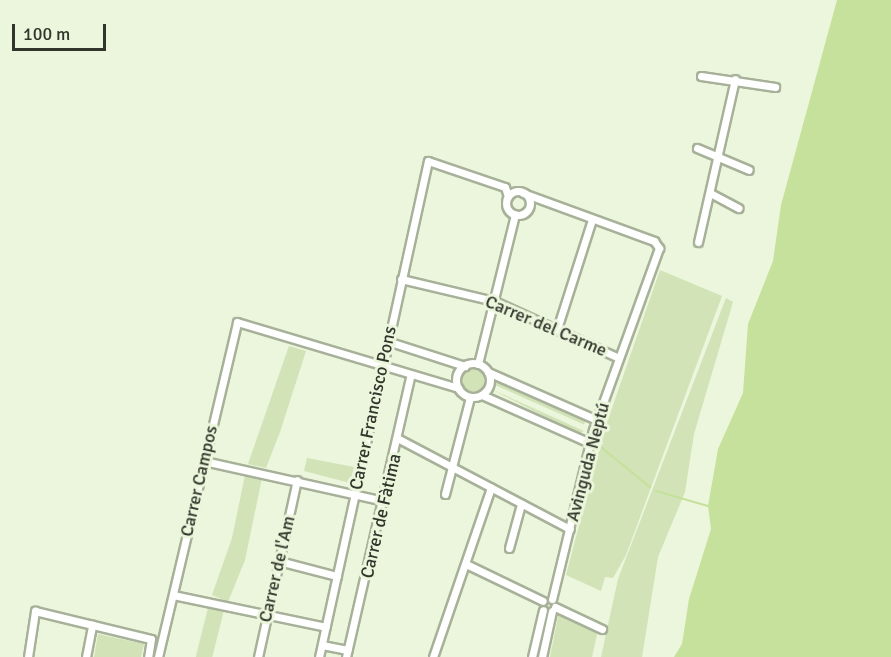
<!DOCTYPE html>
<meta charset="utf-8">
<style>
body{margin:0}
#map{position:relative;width:891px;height:657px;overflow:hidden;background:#ebf6dc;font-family:Signika,sans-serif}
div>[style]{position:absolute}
.green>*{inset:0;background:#d1e3b7;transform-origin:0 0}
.round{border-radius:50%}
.water>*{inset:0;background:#c6e19b}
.stream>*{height:2px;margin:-1px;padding:0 1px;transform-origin:1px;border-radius:1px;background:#c6e19b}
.roads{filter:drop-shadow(2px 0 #a7b199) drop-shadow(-2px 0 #a7b199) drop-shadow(0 2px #a7b199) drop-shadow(0 -2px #a7b199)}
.minor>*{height:7px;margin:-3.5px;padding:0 3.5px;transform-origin:3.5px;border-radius:3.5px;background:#fff}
.minor>.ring{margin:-3.5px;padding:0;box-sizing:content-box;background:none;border:7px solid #fff;border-radius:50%}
span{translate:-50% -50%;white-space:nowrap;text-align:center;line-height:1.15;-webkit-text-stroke:6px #ebf6dc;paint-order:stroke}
.street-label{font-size:18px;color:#31352b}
.scale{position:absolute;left:12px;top:24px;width:94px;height:27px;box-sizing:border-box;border:3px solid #31352b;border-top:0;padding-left:8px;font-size:18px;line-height:21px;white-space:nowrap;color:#31352b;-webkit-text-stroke:4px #ebf6dc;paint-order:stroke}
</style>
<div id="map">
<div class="green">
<i style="clip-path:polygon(660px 270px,722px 296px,626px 555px,613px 578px,605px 577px,601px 591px,566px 575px,603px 434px)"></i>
<i style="clip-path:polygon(726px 298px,733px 302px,694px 434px,685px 492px,658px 557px,642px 657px,601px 657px,618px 579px)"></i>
<i style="clip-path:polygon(289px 346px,306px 351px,280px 432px,266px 468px,248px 464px)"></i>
<i class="round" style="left:461px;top:368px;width:24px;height:24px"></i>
<i style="left:496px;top:381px;width:98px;height:4px;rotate:24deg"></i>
<i style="clip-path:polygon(491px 389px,584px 431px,579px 434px)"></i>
<i style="clip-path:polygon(307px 458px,354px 467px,350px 483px,304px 471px)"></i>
<i style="clip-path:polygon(245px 475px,262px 478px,245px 560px,228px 602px,212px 595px,232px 538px)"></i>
<i style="left:208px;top:608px;width:16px;height:51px;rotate:14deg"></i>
<i style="clip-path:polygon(559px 612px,598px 630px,592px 657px,550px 657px)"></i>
<i style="clip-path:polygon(98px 634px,144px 644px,141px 657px,94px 657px)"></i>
</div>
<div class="water">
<i style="clip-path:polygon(837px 0,891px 0,891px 657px,674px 657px,682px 644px,689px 599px,711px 529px,708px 506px,718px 449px,743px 393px,748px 324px,773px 261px,781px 205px)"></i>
</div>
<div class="stream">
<i style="left:602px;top:448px;width:62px;rotate:39.1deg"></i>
<i style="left:656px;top:491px;width:54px;rotate:16.1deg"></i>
</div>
<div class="roads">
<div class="minor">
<i style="left:701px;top:76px;width:75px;rotate:8.5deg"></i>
<i style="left:697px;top:148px;width:56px;rotate:22.9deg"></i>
<i class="ring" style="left:506px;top:191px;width:17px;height:17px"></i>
<i style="left:523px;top:193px;width:140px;rotate:20.1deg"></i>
<i style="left:654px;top:241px;width:9px;rotate:54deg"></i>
<i style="left:659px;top:248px;width:194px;rotate:109.9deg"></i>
<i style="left:593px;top:430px;width:174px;rotate:103.6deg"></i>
<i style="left:712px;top:194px;width:30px;rotate:28deg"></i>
<i style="left:698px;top:242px;width:167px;rotate:-77.2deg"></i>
<i style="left:401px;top:279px;width:96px;rotate:13.3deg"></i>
<i style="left:494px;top:301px;width:137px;rotate:24.5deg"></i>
<i style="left:557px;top:329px;width:115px;rotate:-72.3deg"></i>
<i style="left:387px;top:341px;width:82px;rotate:17.8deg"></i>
<i class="ring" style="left:456px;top:363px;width:27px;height:27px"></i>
<i style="left:478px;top:364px;width:154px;rotate:-76.1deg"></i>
<i style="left:488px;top:372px;width:119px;rotate:23.8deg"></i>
<i style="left:482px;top:395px;width:118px;rotate:24deg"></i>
<i style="left:399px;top:439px;width:193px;rotate:27.8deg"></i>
<i style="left:204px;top:461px;width:185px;rotate:12.5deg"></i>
<i style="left:445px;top:494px;width:100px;rotate:-75.5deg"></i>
<i style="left:509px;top:548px;width:46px;rotate:-74.7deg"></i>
<i style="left:279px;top:561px;width:60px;rotate:14.5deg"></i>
<i style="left:466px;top:564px;width:85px;rotate:25.7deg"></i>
<i style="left:173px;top:595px;width:156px;rotate:11.8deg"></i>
<i style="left:555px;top:607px;width:52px;rotate:25.1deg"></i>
<i style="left:322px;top:645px;width:26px;rotate:11deg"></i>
<i style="left:28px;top:657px;width:47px;rotate:-81.3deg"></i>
<i style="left:35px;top:611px;width:119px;rotate:13.6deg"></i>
<i style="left:151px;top:639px;width:18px;rotate:99deg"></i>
<i style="left:86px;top:657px;width:33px;rotate:-79deg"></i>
<i style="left:158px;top:657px;width:344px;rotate:-76.7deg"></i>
<i style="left:237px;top:322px;width:231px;rotate:16.6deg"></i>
<i style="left:258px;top:657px;width:181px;rotate:-77.6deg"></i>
<i style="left:319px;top:657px;width:508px;rotate:-77.61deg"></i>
<i style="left:428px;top:161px;width:81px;rotate:18.7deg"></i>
<i style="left:505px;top:187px;width:10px;rotate:73deg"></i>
<i style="left:346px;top:657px;width:290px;rotate:-77.1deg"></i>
<i style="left:433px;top:657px;width:179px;rotate:-71.1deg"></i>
<i style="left:532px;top:657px;width:48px;rotate:-76.8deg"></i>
<i style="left:542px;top:657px;width:47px;rotate:-77.7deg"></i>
</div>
</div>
<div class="street-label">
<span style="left:546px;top:326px;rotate:23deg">Carrer del Carme</span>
<span style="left:373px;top:408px;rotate:-78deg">Carrer Francisco Pons</span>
<span style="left:588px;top:462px;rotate:-75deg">Avinguda Neptú</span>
<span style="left:199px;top:481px;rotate:-77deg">Carrer Campos</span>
<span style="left:381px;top:516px;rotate:-77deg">Carrer de Fàtima</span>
<span style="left:277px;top:569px;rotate:-77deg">Carrer de l'Am</span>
</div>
<div class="scale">100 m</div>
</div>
